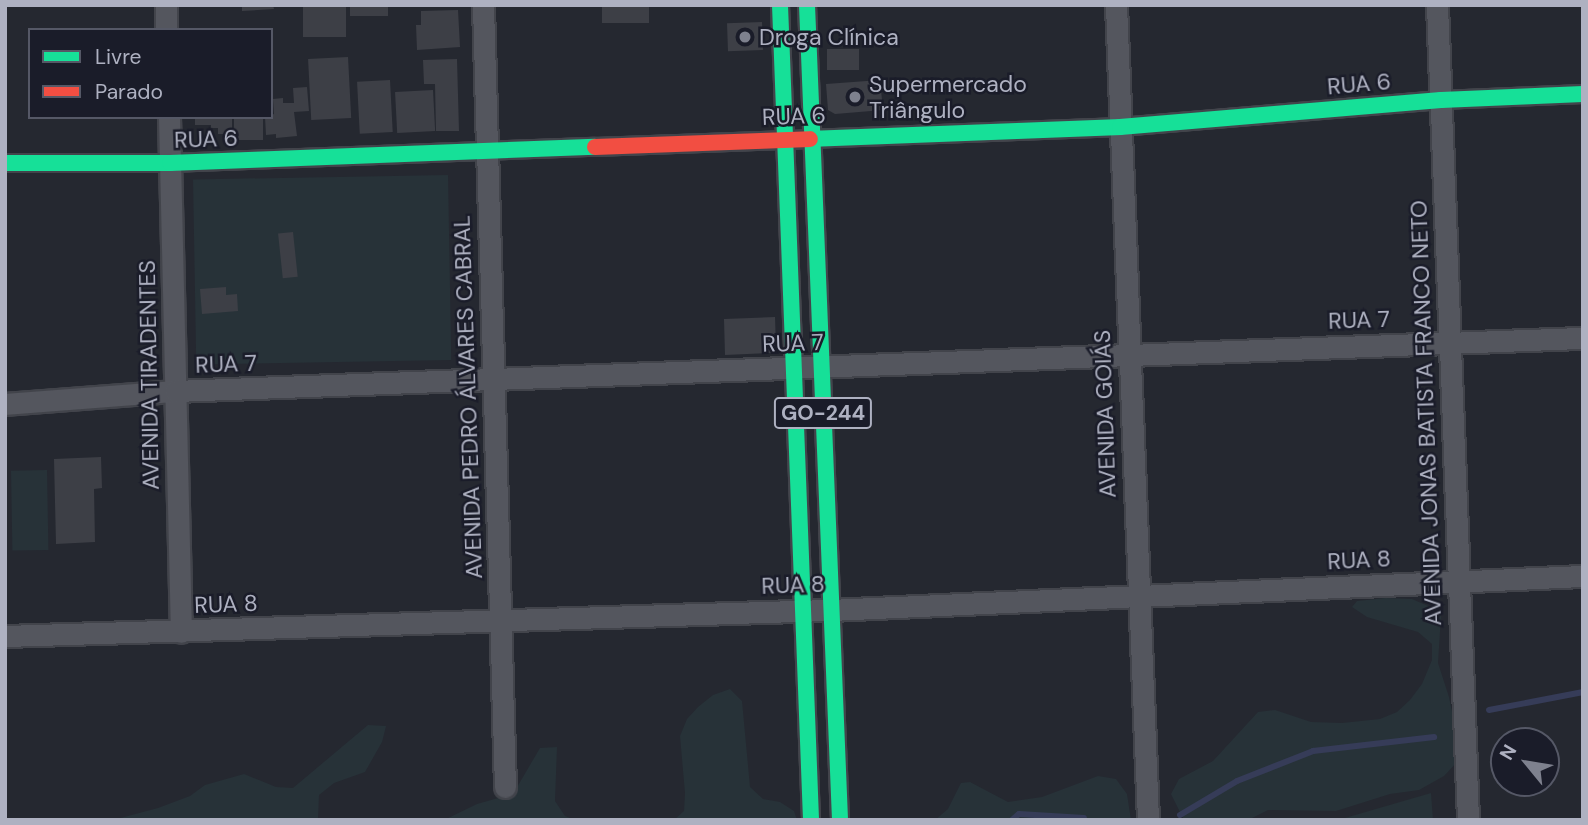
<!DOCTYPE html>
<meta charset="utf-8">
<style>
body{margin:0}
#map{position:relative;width:1588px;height:825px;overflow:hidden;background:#252830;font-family:"DM Sans",sans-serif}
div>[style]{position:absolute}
.green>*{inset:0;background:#273238;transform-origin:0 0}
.stream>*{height:6px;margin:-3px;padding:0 3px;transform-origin:3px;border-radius:3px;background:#363c58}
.building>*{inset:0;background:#3d3f46;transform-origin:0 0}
.roads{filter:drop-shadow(2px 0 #42444b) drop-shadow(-2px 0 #42444b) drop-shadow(0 2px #42444b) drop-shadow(0 -2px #42444b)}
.street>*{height:21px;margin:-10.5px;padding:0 10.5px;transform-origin:10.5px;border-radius:10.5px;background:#54565e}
.fast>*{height:16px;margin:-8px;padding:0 8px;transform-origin:8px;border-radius:8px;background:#16e098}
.jam>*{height:16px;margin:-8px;padding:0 8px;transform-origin:8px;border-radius:8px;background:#f24e42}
.dots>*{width:19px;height:19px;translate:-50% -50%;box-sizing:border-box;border:4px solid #1a1c29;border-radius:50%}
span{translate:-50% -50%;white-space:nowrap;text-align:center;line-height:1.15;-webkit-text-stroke:5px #1a1c29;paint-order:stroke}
.shield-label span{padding:2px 5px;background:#1a1c29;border:2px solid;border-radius:5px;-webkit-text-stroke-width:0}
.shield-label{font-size:21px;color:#aeb1c1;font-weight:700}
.poi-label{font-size:23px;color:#aeb1c1}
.left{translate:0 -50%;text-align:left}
.street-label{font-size:23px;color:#aeb1c1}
.frame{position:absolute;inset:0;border:7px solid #aeb1c1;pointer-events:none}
.legend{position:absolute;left:28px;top:28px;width:245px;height:91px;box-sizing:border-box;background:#1a1c29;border:2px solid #555866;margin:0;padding:9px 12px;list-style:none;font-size:21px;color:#aeb1c1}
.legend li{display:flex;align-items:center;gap:14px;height:35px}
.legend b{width:35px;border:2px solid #555866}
.north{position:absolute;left:1490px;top:727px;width:70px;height:70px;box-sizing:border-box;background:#1a1c29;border:2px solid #555866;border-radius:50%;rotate:300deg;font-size:19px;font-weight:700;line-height:28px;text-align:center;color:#aeb1c1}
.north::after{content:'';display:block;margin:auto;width:24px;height:32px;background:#7e818e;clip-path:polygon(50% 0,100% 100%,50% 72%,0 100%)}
</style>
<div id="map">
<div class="green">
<i style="left:448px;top:175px;width:185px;height:255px;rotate:89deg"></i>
<i style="left:47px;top:470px;width:80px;height:36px;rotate:89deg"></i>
<i style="clip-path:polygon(1386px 598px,1412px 599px,1435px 609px,1441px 616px,1438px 663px,1449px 697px,1460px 751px,1459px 760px,1444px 776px,1419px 790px,1390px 794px,1336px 811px,1268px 810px,1248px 820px,1184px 820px,1171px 794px,1179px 779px,1213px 761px,1258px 712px,1275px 710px,1311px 722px,1342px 723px,1380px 719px,1397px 712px,1410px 700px,1422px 684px,1432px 660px,1432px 644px,1418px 632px,1367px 617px,1352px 607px,1357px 601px)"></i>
<i style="clip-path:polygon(730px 689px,742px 701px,750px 787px,763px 799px,780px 802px,794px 811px,797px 820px,674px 820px,684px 811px,685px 793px,680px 736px,687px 719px,698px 707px,713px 695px)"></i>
<i style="clip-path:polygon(368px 725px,386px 726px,382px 742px,365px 772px,334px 783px,319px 795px,318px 820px,113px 820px,158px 808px,190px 796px,205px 785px,244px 774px,276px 787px,293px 788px)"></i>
<i style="clip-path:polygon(557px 747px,555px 801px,565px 816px,575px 820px,444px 820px,477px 804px,513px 794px,540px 748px)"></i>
<i style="clip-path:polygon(1098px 776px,1116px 779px,1127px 794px,1131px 820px,935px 820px,948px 809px,961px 783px,970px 782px,1008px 802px,1042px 797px)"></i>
<i style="clip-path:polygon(1431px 793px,1433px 820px,1338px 820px)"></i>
</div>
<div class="stream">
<i style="left:1489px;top:710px;width:96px;rotate:-10.8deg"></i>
<i style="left:1180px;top:815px;width:66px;rotate:-30.8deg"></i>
<i style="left:1237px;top:781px;width:82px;rotate:-21.5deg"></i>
<i style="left:1313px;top:751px;width:122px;rotate:-6.6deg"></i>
<i style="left:1012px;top:820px;width:9px;rotate:-41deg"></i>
<i style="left:1019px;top:814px;width:65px;rotate:3.5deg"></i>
</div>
<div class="building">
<i style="clip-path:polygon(242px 5px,273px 5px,274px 9px,242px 11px)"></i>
<i style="left:303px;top:5px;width:43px;height:32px"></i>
<i style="left:350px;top:5px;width:38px;height:11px"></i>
<i style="left:602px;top:5px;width:47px;height:18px"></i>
<i style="clip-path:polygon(458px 10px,460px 47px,417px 50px,416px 25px,421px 25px,421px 11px)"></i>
<i style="left:762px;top:22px;width:28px;height:35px;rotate:88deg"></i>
<i style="left:827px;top:49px;width:32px;height:21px"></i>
<i style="left:348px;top:57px;width:61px;height:40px;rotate:87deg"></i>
<i style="clip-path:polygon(457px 59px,459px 131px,436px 131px,435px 84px,424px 84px,423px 60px)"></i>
<i style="left:390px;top:80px;width:52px;height:33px;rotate:87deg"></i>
<i style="clip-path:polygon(880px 80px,883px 110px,835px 114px,828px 110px,826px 84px)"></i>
<i style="clip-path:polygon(307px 87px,309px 111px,294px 112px,297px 136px,276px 138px,276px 134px,266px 135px,265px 117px,274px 114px,273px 99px,283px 98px,283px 103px,294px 103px,293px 88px)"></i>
<i style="left:433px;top:90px;width:41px;height:38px;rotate:87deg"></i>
<i style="clip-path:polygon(195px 117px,232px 117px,232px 134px,218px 134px,218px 128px,211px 128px,211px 125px,195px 125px)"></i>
<i style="left:234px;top:117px;width:29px;height:23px"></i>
<i style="left:293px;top:232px;width:45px;height:15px;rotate:84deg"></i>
<i style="clip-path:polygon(226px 287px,226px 295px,237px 294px,238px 311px,202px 314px,200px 289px)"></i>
<i style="clip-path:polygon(775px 317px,776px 347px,771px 353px,725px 355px,724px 319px)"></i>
<i style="clip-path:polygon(101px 457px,102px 488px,94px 489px,95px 542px,56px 544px,54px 459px)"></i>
</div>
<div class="roads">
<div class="street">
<i style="left:166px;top:5px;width:25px;rotate:90deg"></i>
<i style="left:483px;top:5px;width:782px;rotate:88.39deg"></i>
<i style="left:1116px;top:5px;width:816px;rotate:87.75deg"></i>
<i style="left:1437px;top:5px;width:816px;rotate:87.82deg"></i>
<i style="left:169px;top:117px;width:515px;rotate:88.67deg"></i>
<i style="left:5px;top:404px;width:170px;rotate:-4.4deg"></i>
<i style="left:175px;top:391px;width:1409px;rotate:-2.16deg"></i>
<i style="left:5px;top:636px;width:825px;rotate:-1.81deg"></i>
<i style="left:830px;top:610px;width:754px;rotate:-2.59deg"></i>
</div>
<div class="fast">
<i style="left:780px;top:5px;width:816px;rotate:87.82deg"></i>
<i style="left:807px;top:5px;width:816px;rotate:87.68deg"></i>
<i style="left:810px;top:139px;width:310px;rotate:-2.2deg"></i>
<i style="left:1120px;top:127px;width:322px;rotate:-4.8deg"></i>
<i style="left:1441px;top:100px;width:142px;rotate:-2.4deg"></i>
<i style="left:5px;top:163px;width:165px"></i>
<i style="left:170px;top:163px;width:425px;rotate:-2.2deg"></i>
</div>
<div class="jam">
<i style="left:595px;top:147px;width:215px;rotate:-2.1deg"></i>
</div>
</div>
<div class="dots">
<i style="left:745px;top:37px;background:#7e818e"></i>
<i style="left:855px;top:97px;background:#7e818e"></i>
</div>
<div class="shield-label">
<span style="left:823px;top:413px">GO-244</span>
</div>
<div class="poi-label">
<span class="left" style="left:759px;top:37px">Droga Clínica</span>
<span class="left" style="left:869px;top:97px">Supermercado<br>Triângulo</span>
</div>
<div class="street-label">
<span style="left:1359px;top:84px;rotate:-5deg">RUA 6</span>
<span style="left:794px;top:116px;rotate:-2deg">RUA 6</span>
<span style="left:206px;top:139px;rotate:-2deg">RUA 6</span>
<span style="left:1359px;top:320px;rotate:-2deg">RUA 7</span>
<span style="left:793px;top:343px;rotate:-2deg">RUA 7</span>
<span style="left:226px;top:364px;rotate:-2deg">RUA 7</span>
<span style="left:149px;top:375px;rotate:-91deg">AVENIDA TIRADENTES</span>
<span style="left:468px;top:397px;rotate:-92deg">AVENIDA PEDRO ÁLVARES CABRAL</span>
<span style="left:1426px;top:413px;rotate:-92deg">AVENIDA JONAS BATISTA FRANCO NETO</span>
<span style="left:1105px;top:414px;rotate:-92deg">AVENIDA GOIÁS</span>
<span style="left:1359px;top:560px;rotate:-3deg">RUA 8</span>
<span style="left:793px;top:585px;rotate:-2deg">RUA 8</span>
<span style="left:226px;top:604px;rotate:-2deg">RUA 8</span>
</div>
<div class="frame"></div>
<ul class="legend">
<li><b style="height:9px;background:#16e098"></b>Livre</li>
<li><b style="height:9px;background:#f24e42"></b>Parado</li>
</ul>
<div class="north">N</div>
</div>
